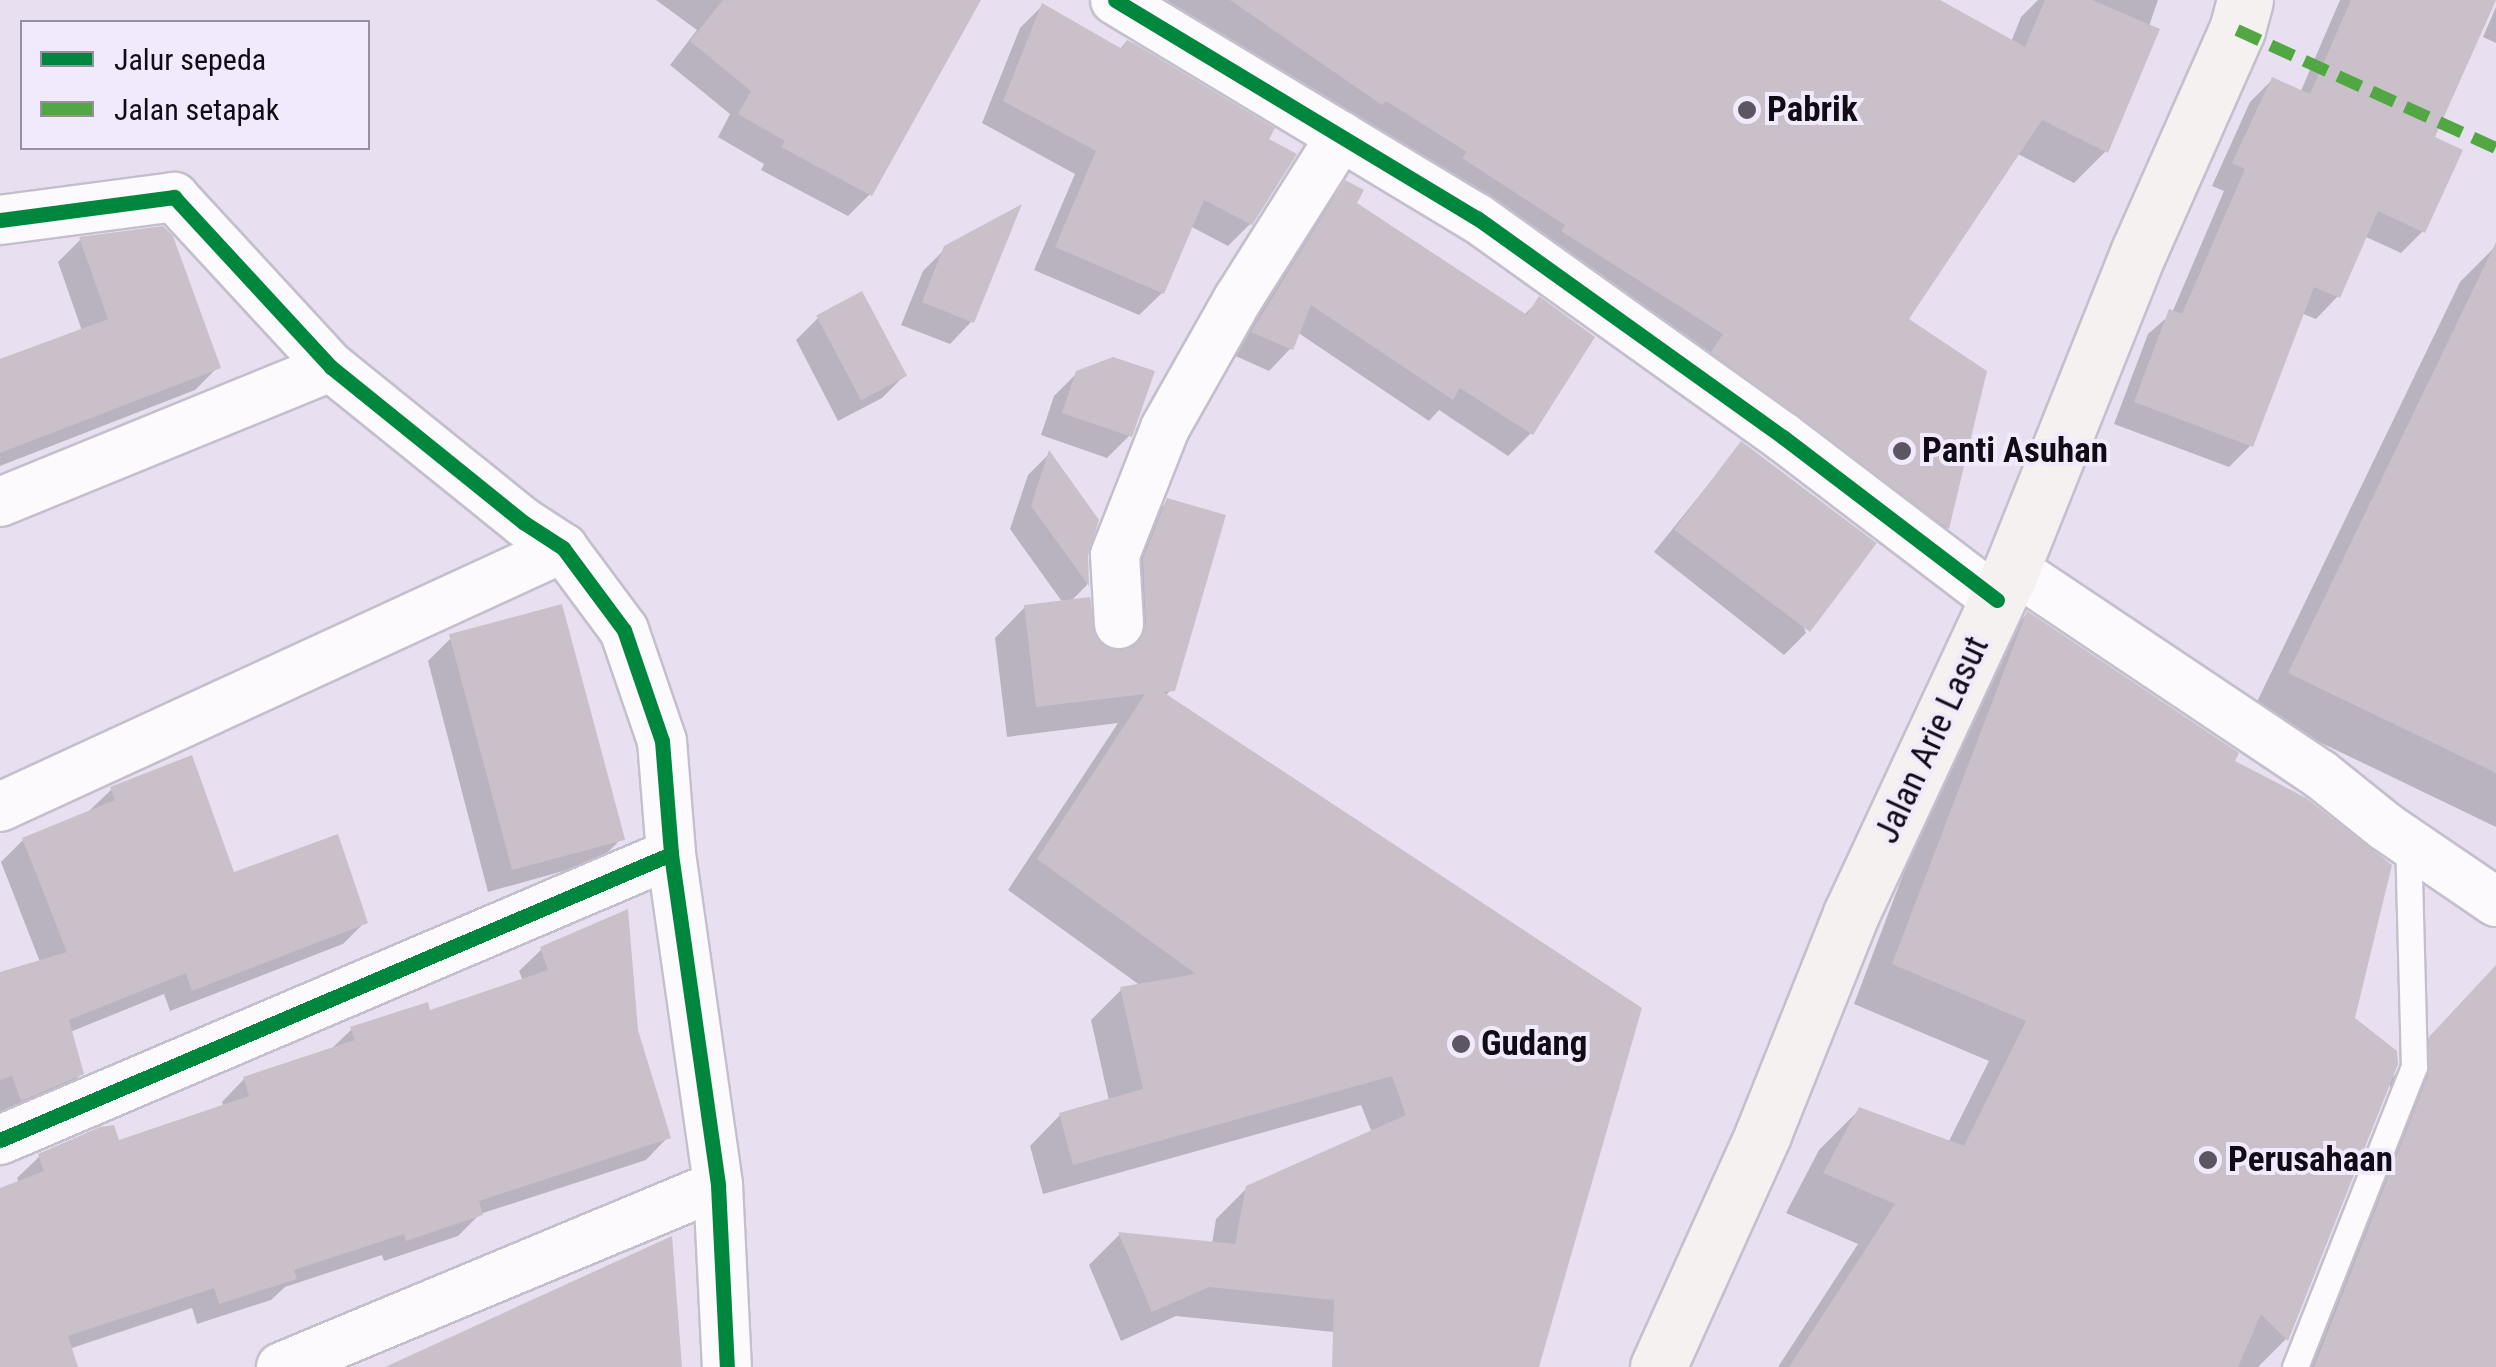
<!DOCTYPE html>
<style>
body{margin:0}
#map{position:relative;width:2496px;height:1367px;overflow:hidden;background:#e8e0f1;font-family:"Roboto Condensed",sans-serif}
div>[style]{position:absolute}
.shadow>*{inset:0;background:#0003}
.building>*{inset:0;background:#cac0c9;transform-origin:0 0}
.roads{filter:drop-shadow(2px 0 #c4bfcc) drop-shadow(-2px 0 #c4bfcc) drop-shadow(0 2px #c4bfcc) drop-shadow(0 -2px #c4bfcc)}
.lane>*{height:25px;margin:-12.5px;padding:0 12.5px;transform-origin:12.5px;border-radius:12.5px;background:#fcfafd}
.street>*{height:48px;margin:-24px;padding:0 24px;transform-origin:24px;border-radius:24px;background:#fcfafd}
.secondary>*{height:55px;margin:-27.5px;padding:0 27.5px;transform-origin:27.5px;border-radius:27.5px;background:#f6f1f1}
.quiet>*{height:12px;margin-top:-6px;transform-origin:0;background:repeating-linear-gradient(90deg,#51a842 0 25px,transparent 0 37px)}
.cycleway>*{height:15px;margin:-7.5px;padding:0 7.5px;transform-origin:7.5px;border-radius:7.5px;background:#00873e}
.dots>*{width:28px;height:28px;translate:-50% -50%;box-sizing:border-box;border:5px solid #f1e9fc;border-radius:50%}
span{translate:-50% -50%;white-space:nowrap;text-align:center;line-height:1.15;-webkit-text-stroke:8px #f1e9fc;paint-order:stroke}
.poi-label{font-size:35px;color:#100b15;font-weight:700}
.left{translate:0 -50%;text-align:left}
.street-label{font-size:35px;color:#100b15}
.legend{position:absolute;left:20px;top:20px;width:350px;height:130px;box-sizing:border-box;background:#f1e9fc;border:2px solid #9790a0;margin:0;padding:12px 18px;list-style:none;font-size:30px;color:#100b15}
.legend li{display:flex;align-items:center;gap:20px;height:50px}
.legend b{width:50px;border:2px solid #9790a0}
</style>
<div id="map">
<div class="shadow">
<i style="clip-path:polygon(656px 0,978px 0,870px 194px,848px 216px,761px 170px,764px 164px,718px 137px,730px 114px,670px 65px,697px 30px)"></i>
<i style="clip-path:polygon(1153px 0,1936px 0,2011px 42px,2021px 17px,2038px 0,2158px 0,2106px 151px,2074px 183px,2018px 154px,1905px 320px,1984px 372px,1947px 528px,1916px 559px)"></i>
<i style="clip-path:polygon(2340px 0,2493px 0,2432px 138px,2423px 231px,2401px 253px,2364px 236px,2338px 296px,2316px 319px,2301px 313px,2251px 445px,2229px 467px,2114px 424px,2148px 334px,2172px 313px,2224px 191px,2212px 186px,2250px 102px,2272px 80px,2300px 93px)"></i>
<i style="clip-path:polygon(1042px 6px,1119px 50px,1126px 42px,1266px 140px,1250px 224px,1228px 246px,1190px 226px,1162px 293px,1139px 315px,1034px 270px,1075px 174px,982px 123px,1020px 28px)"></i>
<i style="clip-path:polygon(2496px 7px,2496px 43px,2483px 37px)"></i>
<i style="clip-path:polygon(1346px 184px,1354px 204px,1523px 316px,1539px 300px,1531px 433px,1508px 456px,1439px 410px,1429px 421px,1297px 332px,1291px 348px,1269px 371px,1231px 354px,1324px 206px)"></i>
<i style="clip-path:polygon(80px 240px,218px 367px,195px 390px,0 466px,0 359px,82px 331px,58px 262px)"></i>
<i style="clip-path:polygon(2496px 246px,2496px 827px,2253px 710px,2460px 282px)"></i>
<i style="clip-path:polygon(946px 248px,972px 321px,950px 344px,901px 325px,923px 271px)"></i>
<i style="clip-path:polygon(818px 318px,904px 376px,882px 398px,838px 421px,796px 340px)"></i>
<i style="clip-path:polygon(1077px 373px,1130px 435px,1107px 458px,1041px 435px,1054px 396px)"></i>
<i style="clip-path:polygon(1741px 444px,1806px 633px,1784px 655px,1654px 552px)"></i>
<i style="clip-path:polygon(1049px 454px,1085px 555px,1087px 585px,1070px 602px,1094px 642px,1117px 653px,1113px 592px,1137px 531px,1168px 501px,1172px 689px,1165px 696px,1639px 1009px,1537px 1367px,1416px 1367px,1490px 1348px,1176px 1316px,1121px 1341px,1089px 1265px,1119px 1235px,1212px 1244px,1216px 1219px,1247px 1188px,1372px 1133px,1361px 1105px,1043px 1194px,1030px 1146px,1060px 1115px,1109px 1101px,1091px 1020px,1121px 990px,1141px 986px,1008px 890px,1118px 723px,1007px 737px,995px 638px,1025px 607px,1063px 603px,1010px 529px,1028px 475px)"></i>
<i style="clip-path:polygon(2027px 614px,2232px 763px,2352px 1019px,2395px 1064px,2286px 1339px,2258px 1367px,1778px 1367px,1858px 1244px,1786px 1213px,1819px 1150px,1859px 1110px,1948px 1143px,1989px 1061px,1854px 1004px,1987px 653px)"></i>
<i style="clip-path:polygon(450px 639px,621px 839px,599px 861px,488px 892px,428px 661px)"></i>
<i style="clip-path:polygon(112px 789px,232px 875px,365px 922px,343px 944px,170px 1011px,164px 994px,70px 1032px,82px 1073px,59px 1096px,0 1121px,0 974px,40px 962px,1px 862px,23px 840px,89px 811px)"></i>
<i style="clip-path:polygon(542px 949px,635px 1030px,668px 1137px,646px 1160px,480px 1214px,458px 1236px,384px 1261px,382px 1255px,285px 1287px,271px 1300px,197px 1324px,192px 1308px,69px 1349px,76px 1367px,0 1367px,0 1190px,19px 1183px,17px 1178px,40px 1156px,118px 1144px,224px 1108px,222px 1102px,244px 1079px,329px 1051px,352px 1029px,429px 1013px,523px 981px,519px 971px)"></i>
<i style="clip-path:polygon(2496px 966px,2496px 1367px,2290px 1367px,2390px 1115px,2390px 1080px)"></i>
</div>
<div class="building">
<i style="clip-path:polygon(723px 0,981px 0,872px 196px,781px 147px,785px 141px,738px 114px,751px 91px,690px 41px)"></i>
<i style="clip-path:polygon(1230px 0,1940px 0,2025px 47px,2045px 0,2092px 0,2160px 29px,2108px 153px,2042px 120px,1909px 319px,1987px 371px,1949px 529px,1711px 352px,1723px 334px,1561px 231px,1565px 225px,1462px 158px,1467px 152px,1386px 101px,1382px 105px)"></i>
<i style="clip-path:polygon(2351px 0,2496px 0,2435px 137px,2463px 150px,2425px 233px,2378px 211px,2340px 298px,2314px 287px,2253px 447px,2134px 402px,2169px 309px,2182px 314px,2245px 169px,2232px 163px,2272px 77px,2310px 94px)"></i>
<i style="clip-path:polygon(1042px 3px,1122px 49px,1127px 40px,1137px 45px,1275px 128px,1269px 139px,1297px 154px,1252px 225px,1204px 200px,1164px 294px,1055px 247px,1096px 151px,1003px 101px)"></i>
<i style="clip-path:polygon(1345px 180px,1364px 190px,1357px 203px,1527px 315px,1539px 296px,1595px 337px,1533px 435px,1460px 388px,1453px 400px,1311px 305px,1293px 350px,1251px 332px)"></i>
<i style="clip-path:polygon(1022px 204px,974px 323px,922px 302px,944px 246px)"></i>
<i style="clip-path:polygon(163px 226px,173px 236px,221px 368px,0 453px,0 359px,108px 319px,79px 237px)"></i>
<i style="clip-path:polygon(2496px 242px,2496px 773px,2288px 673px)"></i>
<i style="left:862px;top:291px;width:96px;height:52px;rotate:62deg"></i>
<i style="clip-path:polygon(1113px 357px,1155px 371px,1132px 437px,1062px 413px,1076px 371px)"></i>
<i style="left:1741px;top:441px;width:170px;height:111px;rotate:37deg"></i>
<i style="clip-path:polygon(1049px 450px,1099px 520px,1088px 556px,1089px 586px,1031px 506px)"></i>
<i style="clip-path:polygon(1167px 498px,1226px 515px,1175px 691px,1163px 692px,1642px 1008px,1539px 1367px,1332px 1367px,1334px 1300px,1209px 1287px,1152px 1312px,1118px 1232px,1235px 1244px,1246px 1186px,1406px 1115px,1392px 1076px,1073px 1165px,1059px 1113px,1143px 1089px,1120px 987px,1196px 974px,1037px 859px,1145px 694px,1036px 707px,1024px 605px,1090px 597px,1097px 640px,1120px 651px,1135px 646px,1146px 623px,1143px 559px)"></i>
<i style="left:562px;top:604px;width:244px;height:117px;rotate:75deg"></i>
<i style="clip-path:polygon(2027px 611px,2239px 753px,2235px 761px,2306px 798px,2392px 865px,2355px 1018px,2397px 1051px,2398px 1064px,2288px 1341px,2261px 1314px,2238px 1367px,1789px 1367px,1895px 1204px,1823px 1173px,1859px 1107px,1964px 1146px,2026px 1021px,1892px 964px)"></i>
<i style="clip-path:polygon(192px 755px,234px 872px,338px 834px,368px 923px,192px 991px,186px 973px,69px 1020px,84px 1074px,21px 1101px,12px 1076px,0 1080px,0 972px,67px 952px,22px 838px,115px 800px,110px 787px)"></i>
<i style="clip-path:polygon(628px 909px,638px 1030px,671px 1138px,479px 1201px,483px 1215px,406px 1241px,404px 1234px,294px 1270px,297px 1279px,219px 1304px,214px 1288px,68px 1336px,78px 1367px,0 1367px,0 1188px,44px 1171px,38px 1154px,100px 1127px,114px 1125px,119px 1140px,249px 1096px,243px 1077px,355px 1040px,350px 1027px,428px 1002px,430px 1010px,548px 970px,540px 947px)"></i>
<i style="clip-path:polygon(2496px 965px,2496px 1367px,2314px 1367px,2429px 1073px,2429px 1037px)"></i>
<i style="clip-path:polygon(672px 1236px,682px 1367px,385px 1367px)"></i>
</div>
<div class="roads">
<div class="lane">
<i style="left:2295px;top:1367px;width:323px;rotate:-68.4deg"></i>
<i style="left:2414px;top:1067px;width:226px;rotate:-91.5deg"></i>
</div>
<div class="street">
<i style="left:1115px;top:0;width:423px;rotate:31.1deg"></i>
<i style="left:1477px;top:218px;width:376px;rotate:35.6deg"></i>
<i style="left:1783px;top:437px;width:269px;rotate:37.3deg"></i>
<i style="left:0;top:220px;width:176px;rotate:-7.5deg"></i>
<i style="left:174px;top:197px;width:231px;rotate:47.3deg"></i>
<i style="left:331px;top:367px;width:247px;rotate:38.9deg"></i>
<i style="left:523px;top:522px;width:48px;rotate:33deg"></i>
<i style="left:563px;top:548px;width:102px;rotate:53.4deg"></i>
<i style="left:624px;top:630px;width:117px;rotate:71.1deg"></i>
<i style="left:662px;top:741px;width:113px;rotate:85.4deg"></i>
<i style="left:671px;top:854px;width:334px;rotate:81.9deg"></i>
<i style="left:718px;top:1185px;width:182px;rotate:87.2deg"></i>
<i style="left:0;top:502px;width:357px;rotate:-22.2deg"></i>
<i style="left:2012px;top:568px;width:371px;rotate:33.8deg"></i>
<i style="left:2320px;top:774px;width:85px;rotate:38.8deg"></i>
<i style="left:2386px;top:827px;width:133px;rotate:34.3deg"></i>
<i style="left:1119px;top:624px;width:69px;rotate:-93.3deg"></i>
<i style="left:1115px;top:555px;width:136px;rotate:-68.5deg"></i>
<i style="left:1165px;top:428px;width:148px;rotate:-60.5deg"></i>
<i style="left:1238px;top:299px;width:193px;rotate:-57.7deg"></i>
<i style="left:0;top:807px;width:620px;rotate:-24.7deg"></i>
<i style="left:0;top:1140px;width:729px;rotate:-23.09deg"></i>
<i style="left:281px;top:1367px;width:473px;rotate:-22.6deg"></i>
</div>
<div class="secondary">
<i style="left:1658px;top:1367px;width:256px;rotate:-65.7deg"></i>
<i style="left:1763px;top:1134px;width:237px;rotate:-68.2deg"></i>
<i style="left:1851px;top:914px;width:382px;rotate:-65deg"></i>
<i style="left:2012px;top:568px;width:341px;rotate:-68.2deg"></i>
<i style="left:2139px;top:251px;width:242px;rotate:-66.1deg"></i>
<i style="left:2237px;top:30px;width:31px;rotate:-75deg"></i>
</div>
</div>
<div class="quiet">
<i style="left:2237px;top:30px;width:285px;rotate:24.5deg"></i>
</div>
<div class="cycleway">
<i style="left:1115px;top:0;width:423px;rotate:31.1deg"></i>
<i style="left:1477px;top:218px;width:376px;rotate:35.6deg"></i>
<i style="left:1783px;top:437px;width:269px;rotate:37.3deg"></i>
<i style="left:0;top:220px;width:176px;rotate:-7.5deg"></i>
<i style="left:174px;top:197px;width:231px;rotate:47.3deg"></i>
<i style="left:331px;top:367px;width:247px;rotate:38.9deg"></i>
<i style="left:523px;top:522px;width:48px;rotate:33deg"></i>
<i style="left:563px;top:548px;width:102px;rotate:53.4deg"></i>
<i style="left:624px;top:630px;width:117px;rotate:71.1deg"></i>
<i style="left:662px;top:741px;width:113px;rotate:85.4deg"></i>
<i style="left:671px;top:854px;width:334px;rotate:81.9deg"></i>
<i style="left:718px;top:1185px;width:182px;rotate:87.2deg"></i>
<i style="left:0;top:1140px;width:729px;rotate:-23.09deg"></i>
</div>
<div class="dots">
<i style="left:1747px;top:110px;background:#5c5662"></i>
<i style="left:1902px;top:451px;background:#5c5662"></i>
<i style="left:1461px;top:1044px;background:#5c5662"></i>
<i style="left:2208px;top:1160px;background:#5c5662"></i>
</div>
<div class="poi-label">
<span class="left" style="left:1767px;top:110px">Pabrik</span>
<span class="left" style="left:1922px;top:451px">Panti Asuhan</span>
<span class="left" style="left:1481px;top:1044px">Gudang</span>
<span class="left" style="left:2228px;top:1160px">Perusahaan</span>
</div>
<div class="street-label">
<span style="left:1932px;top:740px;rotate:-65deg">Jalan Arie Lasut</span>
</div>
<ul class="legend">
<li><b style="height:12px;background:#00873e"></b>Jalur sepeda</li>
<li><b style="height:12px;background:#51a842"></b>Jalan setapak</li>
</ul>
</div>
